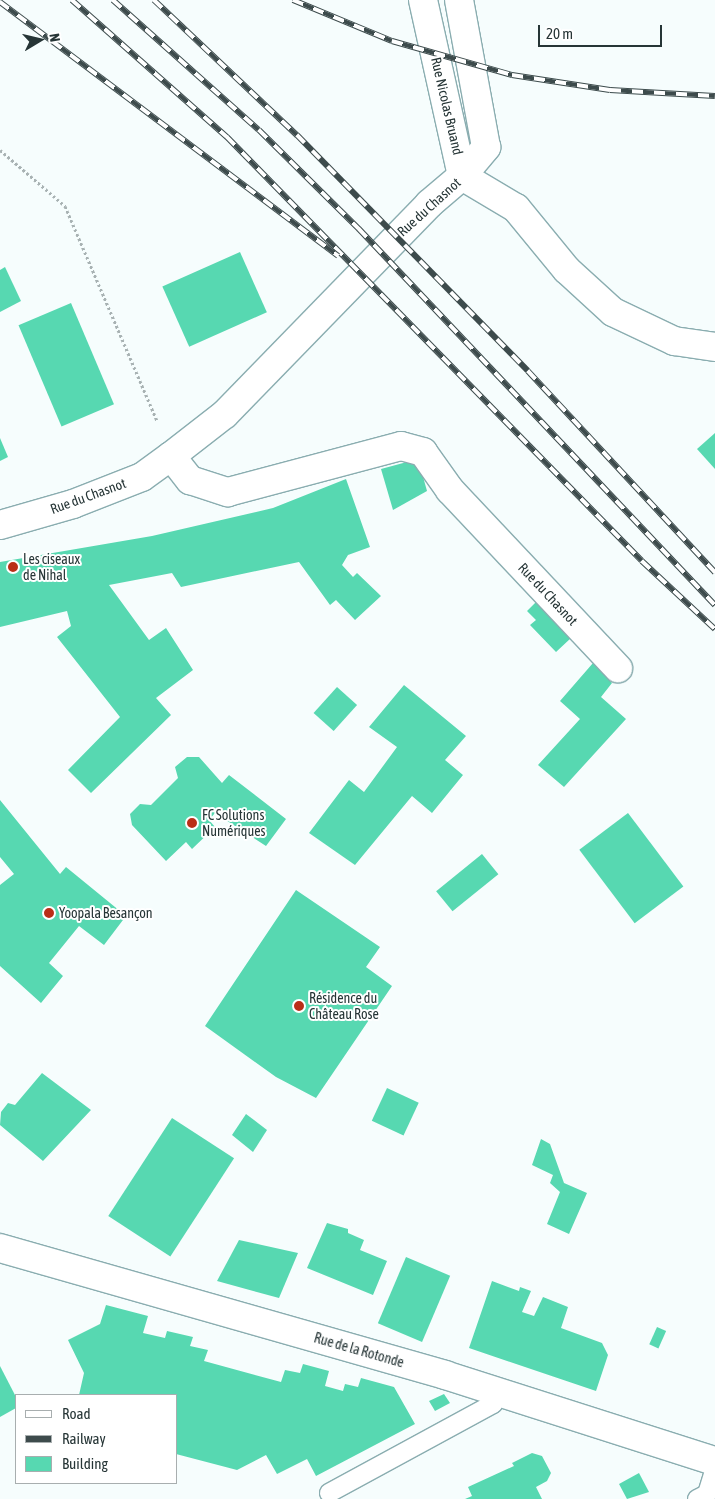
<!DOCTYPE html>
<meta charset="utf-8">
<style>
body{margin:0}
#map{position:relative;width:715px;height:1499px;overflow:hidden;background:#f6fdfd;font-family:"Asap Condensed",sans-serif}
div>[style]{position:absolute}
.building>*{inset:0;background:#57d8b1;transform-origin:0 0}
.path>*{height:3px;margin-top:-1.5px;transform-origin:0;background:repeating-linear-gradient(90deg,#a8b2b3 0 2.5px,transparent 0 5px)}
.roads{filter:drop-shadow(1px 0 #8aadb0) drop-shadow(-1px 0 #8aadb0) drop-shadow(0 1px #8aadb0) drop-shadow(0 -1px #8aadb0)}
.service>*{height:18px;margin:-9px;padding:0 9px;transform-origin:9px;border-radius:9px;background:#fff}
.minor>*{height:28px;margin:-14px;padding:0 14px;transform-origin:14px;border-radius:14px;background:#fff}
.rail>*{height:5.5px;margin-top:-2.75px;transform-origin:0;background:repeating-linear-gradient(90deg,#fff 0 11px,#3d4b4c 0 22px);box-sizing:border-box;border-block:1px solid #3d4b4c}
.dots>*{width:14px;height:14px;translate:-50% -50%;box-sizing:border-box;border:2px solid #fff;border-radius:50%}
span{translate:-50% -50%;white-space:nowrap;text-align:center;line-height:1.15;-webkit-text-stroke:4px #fff;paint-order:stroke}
.street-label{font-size:14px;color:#263536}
.poi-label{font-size:14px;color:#263536}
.left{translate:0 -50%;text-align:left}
.legend{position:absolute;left:15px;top:1394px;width:162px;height:90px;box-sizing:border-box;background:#fff;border:1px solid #a8aeaf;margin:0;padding:6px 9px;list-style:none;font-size:15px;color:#263536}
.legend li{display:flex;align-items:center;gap:10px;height:25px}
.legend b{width:25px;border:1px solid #a8aeaf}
.north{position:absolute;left:15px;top:15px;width:50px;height:50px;-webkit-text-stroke:4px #fff;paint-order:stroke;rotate:81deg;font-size:14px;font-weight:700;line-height:20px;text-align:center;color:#263536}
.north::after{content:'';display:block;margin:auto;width:18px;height:22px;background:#263536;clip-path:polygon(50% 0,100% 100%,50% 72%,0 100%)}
.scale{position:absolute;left:538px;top:25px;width:124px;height:22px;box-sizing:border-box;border:2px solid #263536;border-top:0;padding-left:6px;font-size:15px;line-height:18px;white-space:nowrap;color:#263536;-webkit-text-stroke:4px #fff;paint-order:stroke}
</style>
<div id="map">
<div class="building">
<i style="left:240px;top:252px;width:66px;height:85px;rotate:66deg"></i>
<i style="clip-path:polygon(5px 267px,21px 301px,0 312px,0 270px)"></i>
<i style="left:71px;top:303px;width:110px;height:57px;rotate:67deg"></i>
<i style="clip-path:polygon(715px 433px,715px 469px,697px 449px)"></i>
<i style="clip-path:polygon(0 438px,8px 457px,0 461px)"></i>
<i style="clip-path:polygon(418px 459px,427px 491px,393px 510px,381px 469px)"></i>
<i style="clip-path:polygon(346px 479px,370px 547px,348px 555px,342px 565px,353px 577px,357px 573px,381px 596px,355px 620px,336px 600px,330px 605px,299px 562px,181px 587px,172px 573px,109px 585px,149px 640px,166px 628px,193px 670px,156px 698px,171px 715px,91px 793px,68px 770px,120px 717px,57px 637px,71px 626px,67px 611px,0 627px,0 562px,152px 536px,273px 508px)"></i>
<i style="clip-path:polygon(536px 602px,571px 638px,556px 652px,530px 625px,536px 620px,527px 611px)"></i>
<i style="clip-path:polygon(593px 663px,612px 683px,601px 697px,626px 719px,564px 787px,538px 765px,580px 719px,560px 701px)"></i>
<i style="clip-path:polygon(404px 685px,466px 736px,445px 760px,463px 775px,432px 813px,412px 796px,355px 865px,309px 833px,349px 780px,364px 792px,397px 747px,369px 727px)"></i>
<i style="left:337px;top:687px;width:27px;height:35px;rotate:42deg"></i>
<i style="clip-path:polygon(187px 757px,199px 757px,222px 783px,229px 775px,286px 819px,266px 846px,215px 813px,209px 820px,215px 827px,192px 849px,186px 842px,166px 861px,132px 825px,130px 814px,140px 804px,151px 805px,178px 778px,175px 767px)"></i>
<i style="clip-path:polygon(0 800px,60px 874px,66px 867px,126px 916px,104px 945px,79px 926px,49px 963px,63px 976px,41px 1003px,0 966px,0 885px,14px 874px,0 857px)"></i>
<i style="left:628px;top:813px;width:92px;height:61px;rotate:53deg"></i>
<i style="left:482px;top:854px;width:26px;height:59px;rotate:51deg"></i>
<i style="clip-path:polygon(296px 890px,380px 947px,366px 967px,392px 986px,316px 1098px,276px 1077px,205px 1026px)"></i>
<i style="clip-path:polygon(42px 1073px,91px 1110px,43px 1161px,0 1125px,1px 1112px,8px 1103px,15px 1105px)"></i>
<i style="left:387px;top:1088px;width:35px;height:36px;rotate:25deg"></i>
<i style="clip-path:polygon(246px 1114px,267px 1130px,253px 1152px,232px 1135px)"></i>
<i style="left:172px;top:1118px;width:74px;height:117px;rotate:33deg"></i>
<i style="clip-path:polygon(541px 1139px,550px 1144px,564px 1183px,587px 1193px,569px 1234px,547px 1224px,560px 1192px,550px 1183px,553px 1175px,532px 1165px)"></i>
<i style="clip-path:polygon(327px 1223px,348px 1229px,348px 1233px,364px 1240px,360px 1250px,387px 1261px,373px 1295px,307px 1268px)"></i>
<i style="clip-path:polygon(239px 1240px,298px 1253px,279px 1298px,217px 1281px)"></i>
<i style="left:406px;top:1257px;width:48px;height:72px;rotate:23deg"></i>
<i style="clip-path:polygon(492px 1281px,519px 1291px,520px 1287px,531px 1291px,522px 1312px,534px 1316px,543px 1297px,568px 1307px,561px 1328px,602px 1343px,608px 1355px,596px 1391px,469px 1348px)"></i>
<i style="clip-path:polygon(106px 1305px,148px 1316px,143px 1333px,165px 1338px,167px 1331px,193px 1337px,190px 1346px,208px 1350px,204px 1361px,281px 1382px,285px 1370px,300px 1373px,303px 1364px,329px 1371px,325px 1386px,343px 1391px,345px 1384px,358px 1387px,361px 1378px,394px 1387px,415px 1424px,316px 1476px,307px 1459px,277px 1474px,266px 1455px,237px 1470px,176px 1454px,176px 1395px,79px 1395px,84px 1373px,68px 1340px,100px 1324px)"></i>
<i style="left:657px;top:1327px;width:10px;height:19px;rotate:24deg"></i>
<i style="clip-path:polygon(0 1366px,16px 1397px,16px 1408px,0 1417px)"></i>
<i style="clip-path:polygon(444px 1394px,450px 1403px,435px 1411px,429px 1401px)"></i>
<i style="clip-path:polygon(532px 1453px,542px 1456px,551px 1473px,547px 1481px,536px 1487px,542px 1499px,465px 1499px,472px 1496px,468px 1487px,514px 1466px,512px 1463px)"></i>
<i style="clip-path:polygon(639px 1473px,649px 1492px,627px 1499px,619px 1484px)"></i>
</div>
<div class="path">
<i style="left:0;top:150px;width:86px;rotate:40.7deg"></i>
<i style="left:65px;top:206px;width:234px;rotate:66.8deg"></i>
</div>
<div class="roads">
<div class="service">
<i style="left:329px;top:1493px;width:187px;rotate:-28.5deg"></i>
<i style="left:493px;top:1404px;width:13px;rotate:-67deg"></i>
<i style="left:697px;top:1499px;width:11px;rotate:-27deg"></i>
<i style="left:707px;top:1494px;width:27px;rotate:-73deg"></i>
</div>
<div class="minor">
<i style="left:423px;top:0;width:180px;rotate:77.5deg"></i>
<i style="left:462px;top:176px;width:63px;rotate:30.7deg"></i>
<i style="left:516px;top:208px;width:80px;rotate:50.6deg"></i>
<i style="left:567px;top:270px;width:62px;rotate:42.4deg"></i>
<i style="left:613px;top:312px;width:68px;rotate:25.4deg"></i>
<i style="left:674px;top:341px;width:41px;rotate:8.3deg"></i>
<i style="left:171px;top:456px;width:31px;rotate:52deg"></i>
<i style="left:190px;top:480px;width:40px;rotate:18deg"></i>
<i style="left:228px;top:492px;width:179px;rotate:-14.9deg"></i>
<i style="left:401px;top:446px;width:23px;rotate:15deg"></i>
<i style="left:423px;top:452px;width:47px;rotate:54.6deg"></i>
<i style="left:450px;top:490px;width:245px;rotate:46.7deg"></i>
<i style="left:0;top:525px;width:76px;rotate:-16deg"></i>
<i style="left:73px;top:504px;width:74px;rotate:-21.4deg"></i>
<i style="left:142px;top:477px;width:36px;rotate:-36deg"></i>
<i style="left:171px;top:456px;width:68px;rotate:-37.9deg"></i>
<i style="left:225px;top:414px;width:293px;rotate:-45.8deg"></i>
<i style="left:429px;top:204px;width:43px;rotate:-40.3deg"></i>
<i style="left:462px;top:176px;width:38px;rotate:-50deg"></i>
<i style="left:486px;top:147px;width:149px;rotate:-100.4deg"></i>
<i style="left:0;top:1248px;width:463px;rotate:15.9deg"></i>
<i style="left:445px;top:1375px;width:283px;rotate:17.7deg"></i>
</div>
</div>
<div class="rail">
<i style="left:72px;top:0;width:207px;rotate:41.5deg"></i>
<i style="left:227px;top:137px;width:593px;rotate:45.61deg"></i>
<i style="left:642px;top:561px;width:100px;rotate:43deg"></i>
<i style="left:113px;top:0;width:195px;rotate:41.7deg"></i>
<i style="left:259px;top:130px;width:141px;rotate:44.7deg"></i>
<i style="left:359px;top:229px;width:518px;rotate:46.57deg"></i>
<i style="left:154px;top:0;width:197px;rotate:43.4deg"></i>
<i style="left:297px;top:135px;width:330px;rotate:45.6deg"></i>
<i style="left:528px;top:371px;width:275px;rotate:47.1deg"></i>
<i style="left:293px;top:0;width:107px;rotate:22.5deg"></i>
<i style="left:392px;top:41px;width:125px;rotate:15.8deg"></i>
<i style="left:512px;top:75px;width:99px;rotate:8.7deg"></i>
<i style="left:610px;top:90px;width:105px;rotate:3.3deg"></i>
<i style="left:0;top:2px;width:423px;rotate:36.9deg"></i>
</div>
<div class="dots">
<i style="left:13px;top:567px;background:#ba2e17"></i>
<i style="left:192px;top:823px;background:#ba2e17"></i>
<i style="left:49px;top:913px;background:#ba2e17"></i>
<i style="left:299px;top:1006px;background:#ba2e17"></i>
</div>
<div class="street-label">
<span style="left:447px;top:106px;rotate:77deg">Rue Nicolas Bruand</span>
<span style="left:429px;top:207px;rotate:-42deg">Rue du Chasnot</span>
<span style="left:88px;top:496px;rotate:-20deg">Rue du Chasnot</span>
<span style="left:548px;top:594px;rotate:47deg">Rue du Chasnot</span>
<span style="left:359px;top:1350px;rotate:16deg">Rue de la Rotonde</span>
</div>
<div class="poi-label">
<span class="left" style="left:23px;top:567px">Les ciseaux<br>de Nihal</span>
<span class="left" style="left:202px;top:823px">FC Solutions<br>Numériques</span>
<span class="left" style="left:59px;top:913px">Yoopala Besançon</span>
<span class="left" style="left:309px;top:1006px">Résidence du<br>Château Rose</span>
</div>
<ul class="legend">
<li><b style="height:6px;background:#fff"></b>Road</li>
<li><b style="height:6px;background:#3d4b4c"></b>Railway</li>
<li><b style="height:14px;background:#57d8b1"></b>Building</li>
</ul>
<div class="north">N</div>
<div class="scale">20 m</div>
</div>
